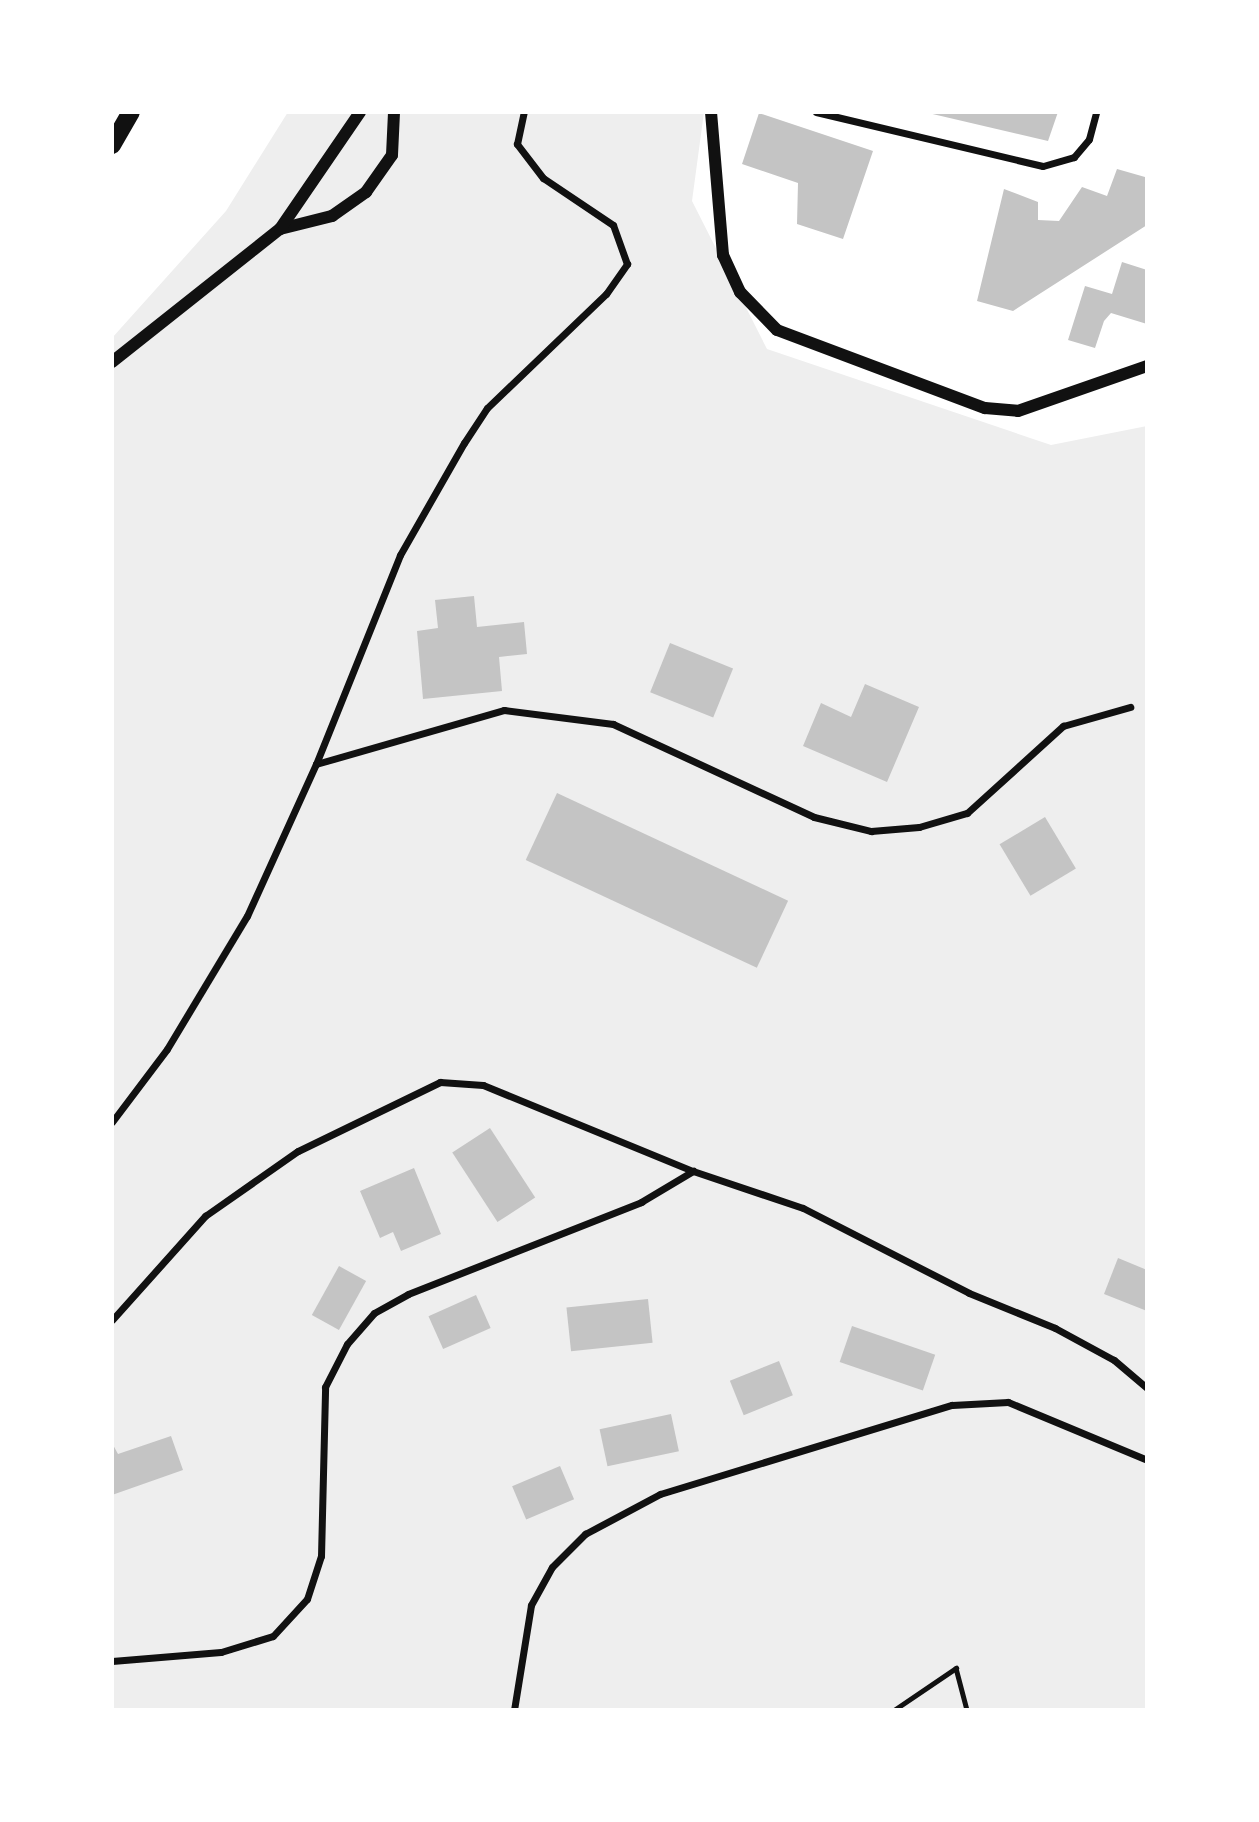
<!DOCTYPE html>
<style>
body{margin:0}
#map{position:relative;width:1259px;height:1822px;overflow:hidden;background:#fff;font-family:Karla,sans-serif}
div>[style]{position:absolute}
.green>*{inset:0;background:#eee}
.building>*{inset:0;background:#c4c4c4;transform-origin:0 0}
.path>*{height:4.5px;margin:-2.25px;padding:0 2.25px;transform-origin:2.25px;border-radius:2.25px;background:#111}
.minor>*{height:7px;margin:-3.5px;padding:0 3.5px;transform-origin:3.5px;border-radius:3.5px;background:#111}
.tertiary>*{height:12px;margin:-6px;padding:0 6px;transform-origin:6px;border-radius:6px;background:#111}
.primary>*{height:18px;margin:-9px;padding:0 9px;transform-origin:9px;border-radius:9px;background:#111}
span{translate:-50% -50%;white-space:nowrap;text-align:center;line-height:1.15;-webkit-text-stroke:5px #fff;paint-order:stroke}
.frame{position:absolute;inset:0;border:114px solid #fff;pointer-events:none}
</style>
<div id="map">
<div class="green">
<i style="clip-path:polygon(288px 112px,704px 112px,692px 201px,767px 349px,1051px 445px,1147px 426px,1147px 1710px,112px 1710px,112px 338px,226px 211px)"></i>
</div>
<div class="building">
<i style="clip-path:polygon(924px 112px,1058px 112px,1048px 141px)"></i>
<i style="clip-path:polygon(759px 113px,873px 151px,843px 239px,797px 224px,798px 183px,742px 164px)"></i>
<i style="clip-path:polygon(1117px 169px,1145px 177px,1147px 172px,1147px 225px,1013px 311px,977px 301px,1004px 189px,1038px 202px,1038px 220px,1059px 221px,1082px 187px,1107px 196px)"></i>
<i style="clip-path:polygon(1122px 262px,1147px 270px,1147px 324px,1111px 313px,1104px 321px,1095px 348px,1068px 340px,1085px 286px,1112px 294px)"></i>
<i style="clip-path:polygon(474px 596px,477px 627px,524px 622px,527px 654px,499px 657px,502px 691px,423px 699px,417px 631px,438px 628px,435px 600px)"></i>
<i style="left:670px;top:643px;width:68px;height:53px;rotate:22deg"></i>
<i style="clip-path:polygon(865px 684px,919px 707px,887px 782px,803px 746px,821px 703px,851px 717px)"></i>
<i style="left:557px;top:793px;width:255px;height:74px;rotate:25deg"></i>
<i style="left:1045px;top:817px;width:60px;height:53px;rotate:59deg"></i>
<i style="left:490px;top:1128px;width:83px;height:45px;rotate:57deg"></i>
<i style="clip-path:polygon(414px 1168px,441px 1234px,401px 1251px,393px 1232px,380px 1238px,360px 1191px)"></i>
<i style="clip-path:polygon(1118px 1258px,1147px 1270px,1147px 1311px,1104px 1294px)"></i>
<i style="left:339px;top:1266px;width:31px;height:56px;rotate:29deg"></i>
<i style="left:476px;top:1295px;width:36px;height:52px;rotate:66deg"></i>
<i style="left:648px;top:1299px;width:44px;height:82px;rotate:84deg"></i>
<i style="left:852px;top:1326px;width:88px;height:38px;rotate:19deg"></i>
<i style="left:779px;top:1361px;width:37px;height:53px;rotate:68deg"></i>
<i style="left:671px;top:1414px;width:38px;height:73px;rotate:78deg"></i>
<i style="clip-path:polygon(171px 1436px,183px 1470px,112px 1495px,112px 1443px,118px 1454px)"></i>
<i style="left:560px;top:1466px;width:36px;height:52px;rotate:67deg"></i>
</div>
<div class="path">
<i style="left:894px;top:1710px;width:75px;rotate:-34.1deg"></i>
<i style="left:956px;top:1668px;width:43px;rotate:75.3deg"></i>
</div>
<div class="minor">
<i style="left:816px;top:112px;width:233px;rotate:13.4deg"></i>
<i style="left:1043px;top:166px;width:32px;rotate:-16deg"></i>
<i style="left:1074px;top:157px;width:23px;rotate:-50deg"></i>
<i style="left:1089px;top:139px;width:28px;rotate:-75deg"></i>
<i style="left:316px;top:764px;width:196px;rotate:-16deg"></i>
<i style="left:504px;top:710px;width:110px;rotate:7.3deg"></i>
<i style="left:613px;top:724px;width:221px;rotate:24.8deg"></i>
<i style="left:814px;top:817px;width:59px;rotate:13.8deg"></i>
<i style="left:871px;top:831px;width:48px;rotate:-4.8deg"></i>
<i style="left:919px;top:827px;width:50px;rotate:-16.3deg"></i>
<i style="left:967px;top:813px;width:130px;rotate:-42.2deg"></i>
<i style="left:1063px;top:726px;width:70px;rotate:-15.8deg"></i>
<i style="left:112px;top:1122px;width:91px;rotate:-53deg"></i>
<i style="left:167px;top:1049px;width:155px;rotate:-59deg"></i>
<i style="left:247px;top:916px;width:167px;rotate:-65.6deg"></i>
<i style="left:316px;top:764px;width:225px;rotate:-68.1deg"></i>
<i style="left:400px;top:555px;width:129px;rotate:-60.3deg"></i>
<i style="left:464px;top:443px;width:42px;rotate:-56.7deg"></i>
<i style="left:487px;top:408px;width:165px;rotate:-43.8deg"></i>
<i style="left:606px;top:294px;width:37px;rotate:-55deg"></i>
<i style="left:627px;top:264px;width:41px;rotate:-109.7deg"></i>
<i style="left:613px;top:225px;width:84px;rotate:-146.1deg"></i>
<i style="left:543px;top:178px;width:43px;rotate:-127.4deg"></i>
<i style="left:517px;top:144px;width:33px;rotate:-78deg"></i>
<i style="left:112px;top:1320px;width:140px;rotate:-48.2deg"></i>
<i style="left:205px;top:1216px;width:113px;rotate:-35deg"></i>
<i style="left:298px;top:1151px;width:158px;rotate:-25.9deg"></i>
<i style="left:440px;top:1082px;width:43px;rotate:4deg"></i>
<i style="left:483px;top:1085px;width:227px;rotate:22.3deg"></i>
<i style="left:693px;top:1171px;width:116px;rotate:18.6deg"></i>
<i style="left:803px;top:1208px;width:186px;rotate:27.1deg"></i>
<i style="left:969px;top:1293px;width:93px;rotate:22.1deg"></i>
<i style="left:1055px;top:1328px;width:67px;rotate:28.5deg"></i>
<i style="left:1114px;top:1360px;width:43px;rotate:40.3deg"></i>
<i style="left:112px;top:1661px;width:109px;rotate:-4.7deg"></i>
<i style="left:221px;top:1652px;width:54px;rotate:-17.1deg"></i>
<i style="left:273px;top:1636px;width:50px;rotate:-47.4deg"></i>
<i style="left:307px;top:1599px;width:45px;rotate:-72deg"></i>
<i style="left:321px;top:1556px;width:169px;rotate:-88.6deg"></i>
<i style="left:325px;top:1387px;width:48px;rotate:-62.9deg"></i>
<i style="left:347px;top:1344px;width:41px;rotate:-48.9deg"></i>
<i style="left:374px;top:1313px;width:39px;rotate:-29deg"></i>
<i style="left:408px;top:1294px;width:251px;rotate:-21.5deg"></i>
<i style="left:641px;top:1202px;width:61px;rotate:-30.8deg"></i>
<i style="left:514px;top:1710px;width:106px;rotate:-80.8deg"></i>
<i style="left:531px;top:1605px;width:43px;rotate:-61.1deg"></i>
<i style="left:552px;top:1567px;width:47px;rotate:-45deg"></i>
<i style="left:585px;top:1534px;width:85px;rotate:-28.1deg"></i>
<i style="left:660px;top:1494px;width:305px;rotate:-17deg"></i>
<i style="left:952px;top:1405px;width:56px;rotate:-3.1deg"></i>
<i style="left:1008px;top:1402px;width:151px;rotate:22.6deg"></i>
</div>
<div class="tertiary">
<i style="left:711px;top:112px;width:144px;rotate:85.2deg"></i>
<i style="left:723px;top:255px;width:41px;rotate:65.3deg"></i>
<i style="left:740px;top:292px;width:53px;rotate:45.8deg"></i>
<i style="left:777px;top:330px;width:222px;rotate:20.6deg"></i>
<i style="left:985px;top:408px;width:33px;rotate:5deg"></i>
<i style="left:1018px;top:411px;width:137px;rotate:-19.2deg"></i>
<i style="left:280px;top:229px;width:54px;rotate:-14deg"></i>
<i style="left:332px;top:216px;width:42px;rotate:-35.2deg"></i>
<i style="left:366px;top:192px;width:45px;rotate:-54.9deg"></i>
<i style="left:392px;top:155px;width:43px;rotate:-87.3deg"></i>
<i style="left:112px;top:362px;width:214px;rotate:-38.4deg"></i>
<i style="left:280px;top:229px;width:142px;rotate:-55.6deg"></i>
</div>
<div class="primary">
<i style="left:112px;top:145px;width:38px;rotate:-60deg"></i>
</div>
<div class="frame"></div>
</div>
